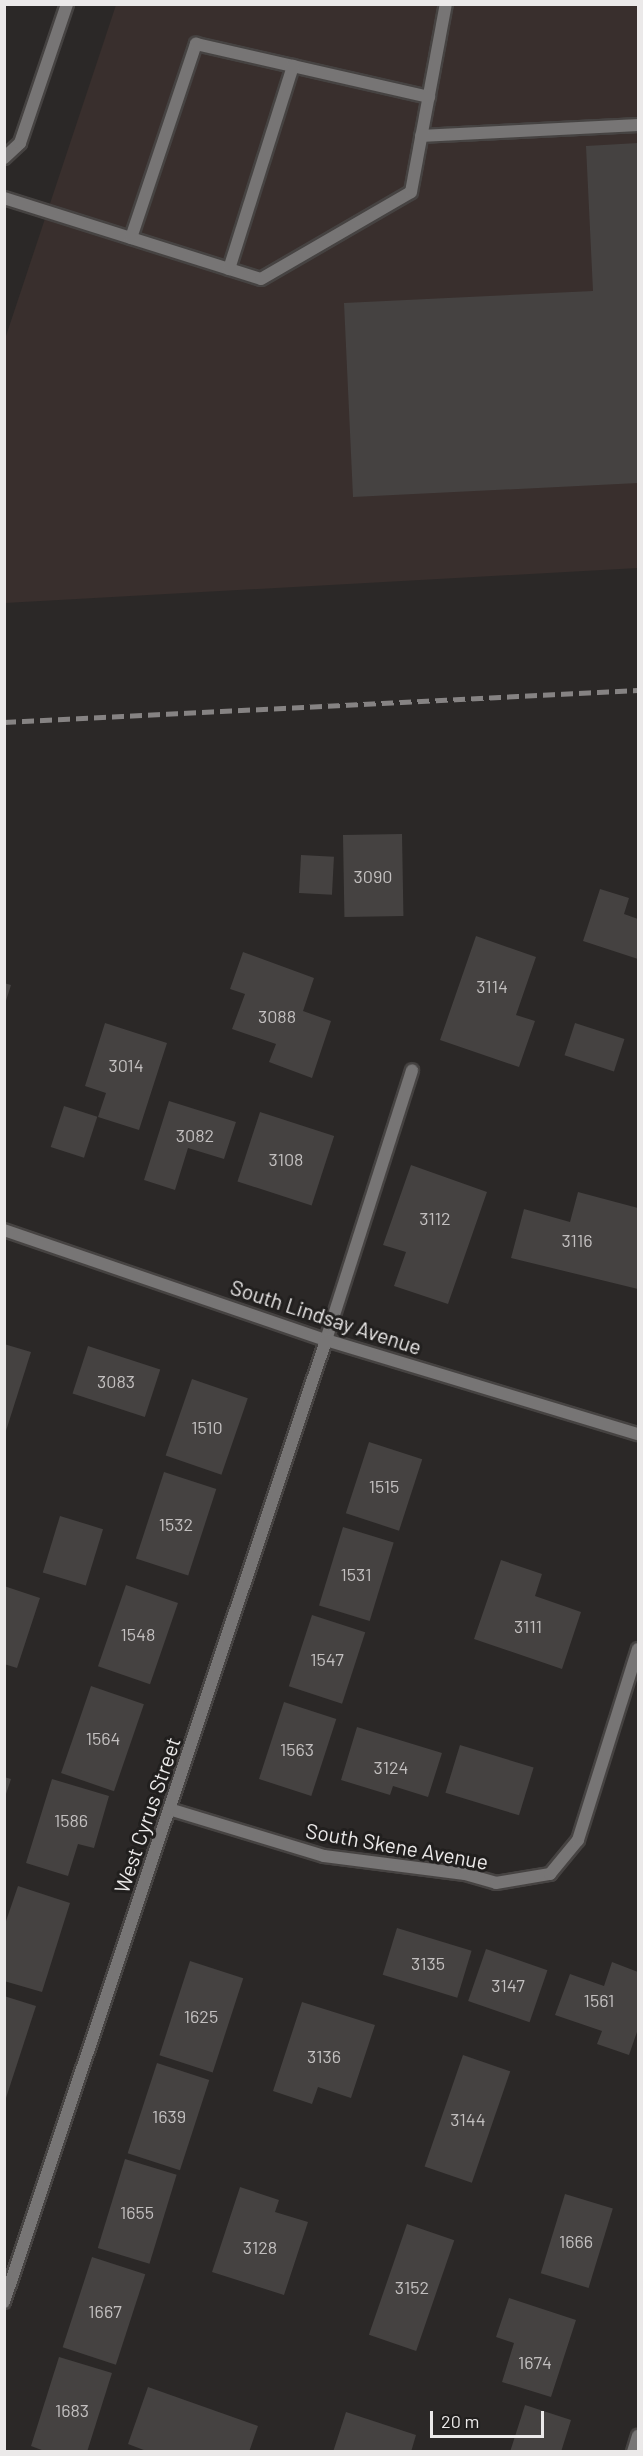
<!DOCTYPE html>
<style>
body{margin:0}
#map{position:relative;width:643px;height:2456px;overflow:hidden;background:#2b2827;font-family:Barlow,sans-serif}
div>[style]{position:absolute}
.built>*{inset:0;background:#392f2d}
.building>*{inset:0;background:#454241;transform-origin:0 0}
.roads{filter:drop-shadow(2px 0 #464342) drop-shadow(-2px 0 #464342) drop-shadow(0 2px #464342) drop-shadow(0 -2px #464342)}
.service>*{height:12px;margin:-6px;padding:0 6px;transform-origin:6px;border-radius:6px;background:#777575}
.minor>*{height:12px;margin:-6px;padding:0 6px;transform-origin:6px;border-radius:6px;background:#777575}
.rail>*{height:4.5px;margin-top:-2.25px;transform-origin:0;background:repeating-linear-gradient(90deg,#868383 0 12px,transparent 0 18px)}
span{translate:-50% -50%;white-space:nowrap;text-align:center;line-height:1.15;-webkit-text-stroke:6px #211f1e;paint-order:stroke}
.number-label{font-size:18px;color:#c2bfbf}
.number-label span{-webkit-text-stroke-width:0}
.street-label{font-size:21px;color:#ebe9e9}
.frame{position:absolute;inset:0;border:6px solid #ebe9e9;pointer-events:none}
.scale{position:absolute;left:430px;top:2411px;width:114px;height:27px;box-sizing:border-box;border:3px solid #ebe9e9;border-top:0;padding-left:8px;font-size:18px;line-height:21px;white-space:nowrap;color:#ebe9e9;-webkit-text-stroke:4px #211f1e;paint-order:stroke}
</style>
<div id="map">
<div class="built">
<i style="clip-path:polygon(116px 5px,638px 5px,638px 568px,5px 603px,5px 339px)"></i>
</div>
<div class="building">
<i style="clip-path:polygon(638px 143px,638px 483px,353px 497px,344px 303px,593px 291px,586px 146px)"></i>
<i style="left:402px;top:834px;width:82px;height:59px;rotate:89deg"></i>
<i style="left:301px;top:855px;width:33px;height:38px;rotate:3deg"></i>
<i style="clip-path:polygon(600px 889px,629px 898px,624px 914px,638px 919px,638px 959px,583px 941px)"></i>
<i style="clip-path:polygon(476px 936px,536px 957px,516px 1015px,535px 1021px,519px 1067px,440px 1040px)"></i>
<i style="clip-path:polygon(243px 952px,314px 978px,303px 1011px,331px 1021px,312px 1078px,269px 1062px,276px 1044px,232px 1029px,245px 994px,230px 989px)"></i>
<i style="clip-path:polygon(4px 983px,11px 985px,5px 1004px,4px 1004px)"></i>
<i style="clip-path:polygon(105px 1023px,167px 1043px,139px 1130px,98px 1117px,106px 1093px,85px 1086px)"></i>
<i style="left:575px;top:1023px;width:52px;height:34px;rotate:18deg"></i>
<i style="clip-path:polygon(169px 1101px,236px 1122px,224px 1159px,188px 1148px,175px 1190px,144px 1180px)"></i>
<i style="left:64px;top:1106px;width:35px;height:43px;rotate:18deg"></i>
<i style="left:260px;top:1112px;width:78px;height:73px;rotate:18deg"></i>
<i style="clip-path:polygon(411px 1165px,487px 1192px,448px 1304px,394px 1286px,406px 1252px,383px 1245px)"></i>
<i style="clip-path:polygon(578px 1192px,638px 1208px,638px 1289px,511px 1258px,524px 1209px,570px 1222px)"></i>
<i style="clip-path:polygon(4px 1344px,31px 1352px,5px 1434px,4px 1434px)"></i>
<i style="left:88px;top:1346px;width:76px;height:50px;rotate:18deg"></i>
<i style="left:192px;top:1379px;width:59px;height:81px;rotate:19deg"></i>
<i style="left:369px;top:1442px;width:56px;height:75px;rotate:18deg"></i>
<i style="left:164px;top:1472px;width:55px;height:91px;rotate:18deg"></i>
<i style="left:60px;top:1516px;width:45px;height:59px;rotate:17deg"></i>
<i style="left:343px;top:1527px;width:53px;height:82px;rotate:17deg"></i>
<i style="clip-path:polygon(501px 1560px,542px 1574px,535px 1596px,581px 1612px,562px 1669px,474px 1639px)"></i>
<i style="left:126px;top:1585px;width:55px;height:86px;rotate:19deg"></i>
<i style="clip-path:polygon(4px 1586px,40px 1598px,17px 1668px,4px 1664px)"></i>
<i style="left:312px;top:1615px;width:56px;height:75px;rotate:18deg"></i>
<i style="left:91px;top:1686px;width:56px;height:92px;rotate:19deg"></i>
<i style="left:284px;top:1702px;width:55px;height:81px;rotate:18deg"></i>
<i style="clip-path:polygon(357px 1727px,442px 1753px,428px 1797px,393px 1786px,390px 1795px,341px 1780px)"></i>
<i style="left:460px;top:1745px;width:77px;height:50px;rotate:17deg"></i>
<i style="clip-path:polygon(4px 1777px,11px 1779px,5px 1797px,4px 1797px)"></i>
<i style="clip-path:polygon(52px 1779px,109px 1796px,94px 1848px,78px 1844px,68px 1876px,26px 1863px)"></i>
<i style="clip-path:polygon(18px 1886px,70px 1903px,42px 1992px,4px 1981px,4px 1927px)"></i>
<i style="left:397px;top:1928px;width:78px;height:49px;rotate:17deg"></i>
<i style="left:486px;top:1949px;width:65px;height:55px;rotate:19deg"></i>
<i style="left:190px;top:1961px;width:56px;height:99px;rotate:18deg"></i>
<i style="clip-path:polygon(612px 1962px,638px 1972px,638px 2029px,629px 2055px,597px 2044px,602px 2031px,555px 2015px,570px 1974px,604px 1986px)"></i>
<i style="clip-path:polygon(4px 1996px,36px 2006px,5px 2101px,4px 2101px)"></i>
<i style="clip-path:polygon(302px 2002px,375px 2025px,351px 2098px,318px 2087px,312px 2104px,273px 2091px)"></i>
<i style="left:463px;top:2055px;width:50px;height:118px;rotate:19deg"></i>
<i style="left:157px;top:2063px;width:55px;height:95px;rotate:18deg"></i>
<i style="left:125px;top:2159px;width:54px;height:93px;rotate:17deg"></i>
<i style="clip-path:polygon(240px 2187px,279px 2200px,275px 2212px,308px 2222px,284px 2295px,212px 2272px)"></i>
<i style="left:565px;top:2194px;width:50px;height:83px;rotate:17deg"></i>
<i style="left:407px;top:2224px;width:50px;height:117px;rotate:19deg"></i>
<i style="left:92px;top:2257px;width:56px;height:95px;rotate:18deg"></i>
<i style="clip-path:polygon(509px 2298px,576px 2320px,551px 2397px,502px 2382px,514px 2343px,496px 2337px)"></i>
<i style="clip-path:polygon(59px 2357px,112px 2373px,87px 2452px,47px 2452px,31px 2446px)"></i>
<i style="clip-path:polygon(148px 2387px,258px 2426px,249px 2452px,149px 2452px,128px 2444px)"></i>
<i style="clip-path:polygon(525px 2405px,571px 2420px,561px 2452px,510px 2452px)"></i>
<i style="clip-path:polygon(346px 2412px,416px 2435px,411px 2452px,333px 2452px)"></i>
</div>
<div class="roads">
<div class="service">
<i style="left:421px;top:136px;width:217px;rotate:-2.9deg"></i>
<i style="left:4px;top:198px;width:269px;rotate:17.5deg"></i>
<i style="left:261px;top:279px;width:173px;rotate:-30.1deg"></i>
<i style="left:411px;top:192px;width:191px;rotate:-79.5deg"></i>
<i style="left:131px;top:238px;width:205px;rotate:-71.5deg"></i>
<i style="left:196px;top:44px;width:239px;rotate:12.8deg"></i>
<i style="left:229px;top:269px;width:213px;rotate:-72.5deg"></i>
<i style="left:326px;top:1340px;width:283px;rotate:-72.3deg"></i>
</div>
<div class="minor">
<i style="left:4px;top:158px;width:22px;rotate:-43deg"></i>
<i style="left:20px;top:143px;width:147px;rotate:-71.3deg"></i>
<i style="left:4px;top:1230px;width:340px;rotate:18.9deg"></i>
<i style="left:326px;top:1340px;width:326px;rotate:16.8deg"></i>
<i style="left:169px;top:1809px;width:162px;rotate:16.9deg"></i>
<i style="left:324px;top:1856px;width:142px;rotate:7.3deg"></i>
<i style="left:465px;top:1874px;width:32px;rotate:16deg"></i>
<i style="left:496px;top:1883px;width:55px;rotate:-9.5deg"></i>
<i style="left:550px;top:1874px;width:44px;rotate:-50.5deg"></i>
<i style="left:578px;top:1840px;width:200px;rotate:-72.6deg"></i>
<i style="left:4px;top:2302px;width:1014px;rotate:-71.49deg"></i>
<i style="left:633px;top:2452px;width:17px;rotate:-73deg"></i>
</div>
</div>
<div class="rail">
<i style="left:4px;top:722px;width:635px;rotate:-2.89deg"></i>
</div>
<div class="number-label">
<span style="left:373px;top:876px">3090</span>
<span style="left:492px;top:986px">3114</span>
<span style="left:277px;top:1016px">3088</span>
<span style="left:126px;top:1065px">3014</span>
<span style="left:195px;top:1135px">3082</span>
<span style="left:286px;top:1159px">3108</span>
<span style="left:435px;top:1218px">3112</span>
<span style="left:577px;top:1240px">3116</span>
<span style="left:116px;top:1381px">3083</span>
<span style="left:207px;top:1427px">1510</span>
<span style="left:384px;top:1486px">1515</span>
<span style="left:176px;top:1524px">1532</span>
<span style="left:356px;top:1574px">1531</span>
<span style="left:528px;top:1626px">3111</span>
<span style="left:138px;top:1634px">1548</span>
<span style="left:327px;top:1659px">1547</span>
<span style="left:103px;top:1738px">1564</span>
<span style="left:297px;top:1749px">1563</span>
<span style="left:391px;top:1767px">3124</span>
<span style="left:71px;top:1820px">1586</span>
<span style="left:428px;top:1963px">3135</span>
<span style="left:508px;top:1985px">3147</span>
<span style="left:599px;top:2000px">1561</span>
<span style="left:201px;top:2016px">1625</span>
<span style="left:324px;top:2056px">3136</span>
<span style="left:169px;top:2116px">1639</span>
<span style="left:468px;top:2119px">3144</span>
<span style="left:137px;top:2212px">1655</span>
<span style="left:576px;top:2241px">1666</span>
<span style="left:260px;top:2247px">3128</span>
<span style="left:412px;top:2287px">3152</span>
<span style="left:105px;top:2311px">1667</span>
<span style="left:535px;top:2362px">1674</span>
<span style="left:72px;top:2410px">1683</span>
</div>
<div class="street-label">
<span style="left:326px;top:1317px;rotate:18deg">South Lindsay Avenue</span>
<span style="left:147px;top:1815px;rotate:-71deg">West Cyrus Street</span>
<span style="left:397px;top:1846px;rotate:10deg">South Skene Avenue</span>
</div>
<div class="frame"></div>
<div class="scale">20 m</div>
</div>
